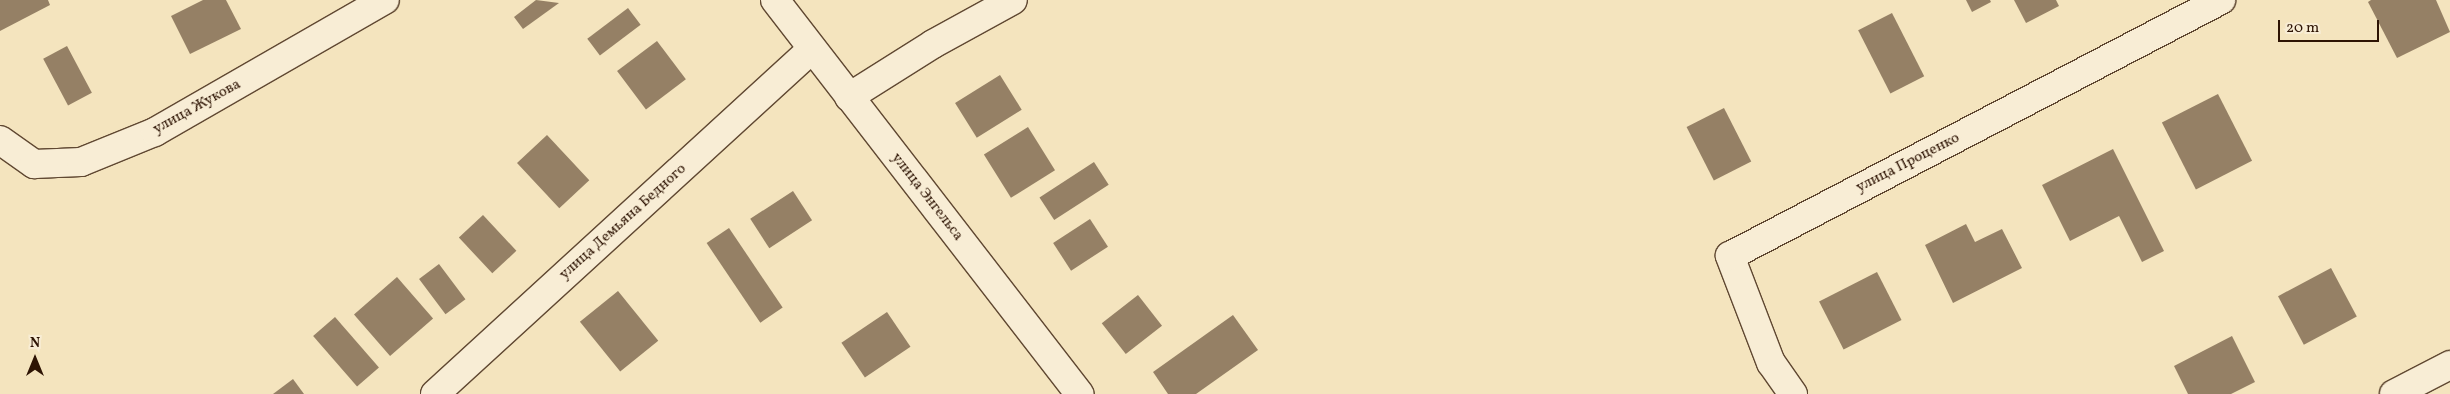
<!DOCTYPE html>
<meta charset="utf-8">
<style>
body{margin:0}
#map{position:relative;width:2450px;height:394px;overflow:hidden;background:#f4e4be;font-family:Vollkorn,serif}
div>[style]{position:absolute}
.building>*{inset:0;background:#958065;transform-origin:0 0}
.roads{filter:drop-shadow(1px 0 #604832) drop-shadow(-1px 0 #604832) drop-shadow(0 1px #604832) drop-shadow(0 -1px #604832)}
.minor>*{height:28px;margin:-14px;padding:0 14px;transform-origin:14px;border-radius:14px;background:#f8edd5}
.tertiary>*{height:28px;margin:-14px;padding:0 14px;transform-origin:14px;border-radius:14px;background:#f8edd5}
span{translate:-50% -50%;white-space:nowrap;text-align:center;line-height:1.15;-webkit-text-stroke:4.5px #f8edd5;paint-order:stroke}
.street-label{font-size:15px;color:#2e1404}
.north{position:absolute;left:10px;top:334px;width:50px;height:50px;-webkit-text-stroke:4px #f8edd5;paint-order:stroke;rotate:0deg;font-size:14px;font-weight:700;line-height:20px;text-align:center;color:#2e1404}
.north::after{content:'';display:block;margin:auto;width:18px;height:22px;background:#2e1404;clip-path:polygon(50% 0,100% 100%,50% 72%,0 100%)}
.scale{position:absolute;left:2278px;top:20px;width:101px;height:22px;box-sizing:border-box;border:2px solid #2e1404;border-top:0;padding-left:6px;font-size:15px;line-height:18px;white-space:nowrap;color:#2e1404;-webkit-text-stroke:4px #f8edd5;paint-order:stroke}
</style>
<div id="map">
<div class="building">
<i style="clip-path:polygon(0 0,48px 0,50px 5px,0 31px)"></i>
<i style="clip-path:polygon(203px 0,226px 0,241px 29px,190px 54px,171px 16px)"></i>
<i style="clip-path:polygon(536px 0,559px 3px,523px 29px,514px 17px)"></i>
<i style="clip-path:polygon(1966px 0,1990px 0,1991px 2px,1972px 12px)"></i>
<i style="clip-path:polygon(2014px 0,2056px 0,2059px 6px,2026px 23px)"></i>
<i style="clip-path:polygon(2371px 0,2436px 0,2450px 32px,2397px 58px,2368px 2px)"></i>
<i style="left:628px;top:8px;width:21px;height:51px;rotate:53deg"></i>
<i style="left:1892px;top:13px;width:71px;height:38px;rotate:63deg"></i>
<i style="left:657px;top:41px;width:48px;height:50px;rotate:53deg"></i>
<i style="left:67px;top:46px;width:53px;height:27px;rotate:62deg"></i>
<i style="left:1000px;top:75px;width:41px;height:53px;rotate:58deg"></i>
<i style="left:2218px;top:94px;width:75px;height:63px;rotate:63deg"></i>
<i style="left:1724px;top:108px;width:60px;height:42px;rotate:63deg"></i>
<i style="left:1028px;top:127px;width:51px;height:52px;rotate:58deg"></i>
<i style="left:547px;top:135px;width:62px;height:41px;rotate:47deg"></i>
<i style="clip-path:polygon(2113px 149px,2164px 251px,2142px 262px,2119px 216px,2070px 241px,2042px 185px)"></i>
<i style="left:1094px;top:162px;width:27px;height:65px;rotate:57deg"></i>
<i style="left:793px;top:191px;width:35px;height:51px;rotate:57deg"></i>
<i style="left:483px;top:215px;width:49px;height:33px;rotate:47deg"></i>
<i style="left:1090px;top:219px;width:33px;height:44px;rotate:57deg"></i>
<i style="clip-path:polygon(1966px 224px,1975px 242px,2002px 229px,2022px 268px,1953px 303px,1925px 245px)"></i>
<i style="left:729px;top:228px;width:96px;height:27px;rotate:56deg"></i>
<i style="left:439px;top:264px;width:44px;height:25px;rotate:53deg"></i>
<i style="left:2331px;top:268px;width:55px;height:60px;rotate:62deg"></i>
<i style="left:1877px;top:272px;width:54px;height:65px;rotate:63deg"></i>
<i style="left:397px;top:277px;width:55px;height:57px;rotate:49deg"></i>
<i style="left:618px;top:291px;width:64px;height:49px;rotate:51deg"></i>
<i style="left:1138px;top:295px;width:39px;height:46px;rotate:52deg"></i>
<i style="left:887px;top:312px;width:42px;height:55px;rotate:56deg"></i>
<i style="clip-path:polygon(1233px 315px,1258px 350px,1196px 394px,1168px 394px,1153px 372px)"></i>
<i style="left:335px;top:317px;width:67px;height:29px;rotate:49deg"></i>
<i style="clip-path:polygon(2232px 336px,2255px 382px,2231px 394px,2188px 394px,2174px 366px)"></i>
<i style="clip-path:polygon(293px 379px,304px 394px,273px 394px)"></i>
</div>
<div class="roads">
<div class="minor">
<i style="left:849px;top:97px;width:99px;rotate:-32.2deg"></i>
<i style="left:933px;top:44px;width:91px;rotate:-28.8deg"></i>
<i style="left:0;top:140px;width:42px;rotate:35.2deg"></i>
<i style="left:34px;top:164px;width:47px;rotate:-2.4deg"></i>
<i style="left:81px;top:162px;width:80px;rotate:-22.1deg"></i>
<i style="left:155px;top:132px;width:265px;rotate:-29.9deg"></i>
<i style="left:435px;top:394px;width:511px;rotate:-42.46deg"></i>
<i style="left:1793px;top:394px;width:38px;rotate:-125deg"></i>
<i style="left:1771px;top:363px;width:115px;rotate:-111deg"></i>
<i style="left:1730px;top:256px;width:554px;rotate:-27.54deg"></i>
<i style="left:2394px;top:394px;width:63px;rotate:-27.4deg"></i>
</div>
<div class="tertiary">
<i style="left:775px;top:0;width:498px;rotate:52.3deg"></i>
</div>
</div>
<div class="street-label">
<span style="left:197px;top:107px;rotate:-29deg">улица Жукова</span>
<span style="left:1908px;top:163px;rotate:-27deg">улица Проценко</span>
<span style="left:927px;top:197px;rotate:52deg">улица Энгельса</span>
<span style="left:623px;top:222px;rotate:-42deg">улица Демьяна Бедного</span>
</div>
<div class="north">N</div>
<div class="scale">20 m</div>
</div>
